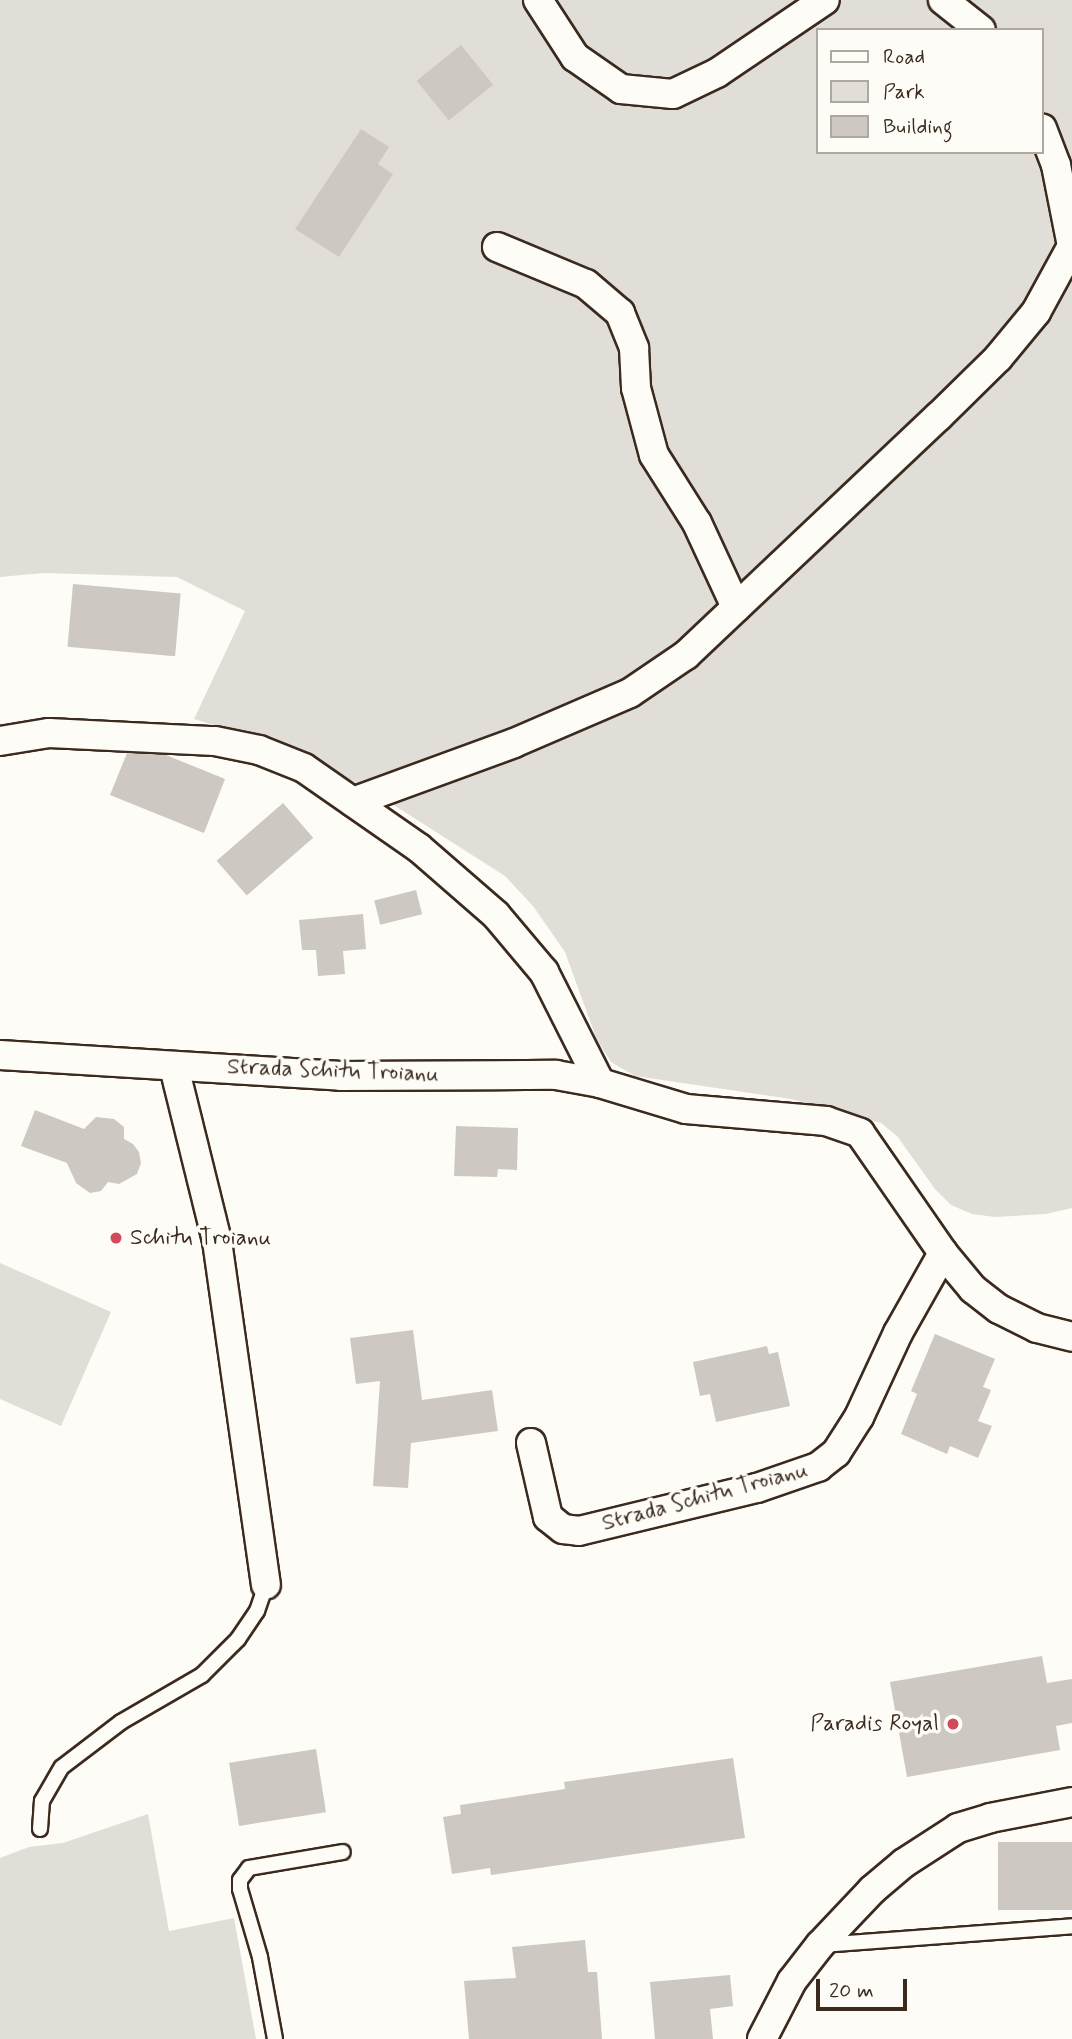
<!DOCTYPE html>
<style>
body{margin:0}
#map{position:relative;width:1072px;height:2039px;overflow:hidden;background:#fdfcf7;font-family:Mynerve,sans-serif}
div>[style]{position:absolute}
.green>*{inset:0;background:#e1ded7}
.building>*{inset:0;background:#cdc8c2;transform-origin:0 0}
.roads{filter:drop-shadow(2px 0 #3b2a1e) drop-shadow(-2px 0 #3b2a1e) drop-shadow(0 2px #3b2a1e) drop-shadow(0 -2px #3b2a1e)}
.service>*{height:14px;margin:-7px;padding:0 7px;transform-origin:7px;border-radius:7px;background:#fdfcf7}
.minor>*{height:28px;margin:-14px;padding:0 14px;transform-origin:14px;border-radius:14px;background:#fdfcf7}
.dots>*{width:19px;height:19px;translate:-50% -50%;box-sizing:border-box;border:4px solid #fdfcf7;border-radius:50%}
span{translate:-50% -50%;white-space:nowrap;text-align:center;line-height:1.15;-webkit-text-stroke:7px #fdfcf7;paint-order:stroke}
.street-label{font-size:23px;color:#3b2a1e}
.poi-label{font-size:23px;color:#3b2a1e}
.left{translate:0 -50%;text-align:left}
.right{translate:-100% -50%;text-align:right}
.legend{position:absolute;left:816px;top:28px;width:228px;height:126px;box-sizing:border-box;background:#fdfcf7;border:2px solid #afa8a0;margin:0;padding:9px 12px;list-style:none;font-size:21px;color:#3b2a1e}
.legend li{display:flex;align-items:center;gap:14px;height:35px}
.legend b{width:35px;border:2px solid #afa8a0}
.scale{position:absolute;left:816px;top:1979px;width:91px;height:32px;box-sizing:border-box;border:4px solid #3b2a1e;border-top:0;padding-left:9px;font-size:21px;line-height:24px;white-space:nowrap;color:#3b2a1e;-webkit-text-stroke:5px #fdfcf7;paint-order:stroke}
</style>
<div id="map">
<div class="green">
<i style="clip-path:polygon(evenodd,0 0,1072px 0,1072px 1208px,1046px 1214px,995px 1217px,972px 1214px,951px 1205px,935px 1189px,897px 1136px,881px 1123px,791px 1099px,635px 1076px,611px 1062px,597px 1040px,565px 952px,533px 906px,505px 876px,367px 788px,272px 742px,194px 719px,245px 611px,177px 577px,44px 573px,0 577px,0 0,818px 30px,1042px 30px,1042px 152px,818px 152px,818px 30px)"></i>
<i style="clip-path:polygon(0 1263px,111px 1312px,61px 1426px,0 1399px)"></i>
<i style="clip-path:polygon(148px 1814px,169px 1931px,234px 1918px,256px 2039px,0 2039px,0 1858px,29px 1847px,63px 1843px)"></i>
</div>
<div class="building">
<i style="left:461px;top:45px;width:51px;height:57px;rotate:51deg"></i>
<i style="clip-path:polygon(361px 129px,389px 147px,378px 164px,393px 174px,339px 257px,295px 229px)"></i>
<i style="left:73px;top:584px;width:108px;height:63px;rotate:5deg"></i>
<i style="clip-path:polygon(127px 753px,166px 755px,225px 779px,204px 833px,110px 795px)"></i>
<i style="left:283px;top:803px;width:46px;height:88px;rotate:49deg"></i>
<i style="left:416px;top:890px;width:25px;height:43px;rotate:76deg"></i>
<i style="clip-path:polygon(363px 914px,366px 949px,343px 951px,345px 974px,318px 976px,316px 950px,302px 950px,299px 920px)"></i>
<i style="clip-path:polygon(35px 1110px,84px 1129px,96px 1117px,114px 1119px,124px 1127px,124px 1139px,133px 1144px,139px 1152px,141px 1163px,137px 1174px,119px 1184px,108px 1182px,101px 1191px,90px 1193px,76px 1183px,67px 1163px,21px 1146px)"></i>
<i style="clip-path:polygon(456px 1126px,518px 1128px,517px 1170px,498px 1169px,497px 1177px,454px 1176px)"></i>
<i style="clip-path:polygon(413px 1330px,422px 1400px,492px 1390px,498px 1431px,411px 1443px,408px 1488px,373px 1486px,380px 1381px,356px 1384px,350px 1338px)"></i>
<i style="clip-path:polygon(935px 1334px,995px 1359px,983px 1387px,991px 1390px,978px 1421px,992px 1426px,978px 1458px,950px 1446px,947px 1454px,901px 1434px,917px 1394px,911px 1391px)"></i>
<i style="clip-path:polygon(767px 1346px,769px 1354px,778px 1352px,790px 1406px,716px 1422px,710px 1394px,700px 1396px,693px 1362px)"></i>
<i style="clip-path:polygon(1042px 1656px,1047px 1683px,1072px 1679px,1072px 1723px,1056px 1726px,1060px 1750px,907px 1777px,890px 1682px)"></i>
<i style="left:316px;top:1749px;width:64px;height:88px;rotate:81deg"></i>
<i style="clip-path:polygon(733px 1758px,745px 1838px,491px 1875px,490px 1868px,452px 1874px,443px 1817px,461px 1814px,460px 1805px,565px 1789px,564px 1782px)"></i>
<i style="left:1072px;top:1842px;width:68px;height:74px;rotate:90deg"></i>
<i style="clip-path:polygon(585px 1940px,588px 1972px,597px 1972px,602px 2039px,469px 2039px,464px 1981px,516px 1978px,512px 1947px)"></i>
<i style="clip-path:polygon(730px 1975px,733px 2006px,710px 2009px,713px 2039px,655px 2039px,650px 1982px)"></i>
</div>
<div class="roads">
<div class="service">
<i style="left:40px;top:1829px;width:28px;rotate:-86deg"></i>
<i style="left:42px;top:1801px;width:39px;rotate:-60deg"></i>
<i style="left:62px;top:1767px;width:74px;rotate:-37.3deg"></i>
<i style="left:121px;top:1722px;width:94px;rotate:-30.1deg"></i>
<i style="left:202px;top:1675px;width:51px;rotate:-45deg"></i>
<i style="left:238px;top:1639px;width:34px;rotate:-56deg"></i>
<i style="left:257px;top:1611px;width:28px;rotate:-71deg"></i>
<i style="left:822px;top:1945px;width:251px;rotate:-4.3deg"></i>
<i style="left:275px;top:2039px;width:83px;rotate:-100.4deg"></i>
<i style="left:260px;top:1957px;width:71px;rotate:-106.4deg"></i>
<i style="left:240px;top:1889px;width:9px;rotate:-90deg"></i>
<i style="left:240px;top:1880px;width:15px;rotate:-53deg"></i>
<i style="left:249px;top:1868px;width:95px;rotate:-9.7deg"></i>
</div>
<div class="minor">
<i style="left:538px;top:0;width:68px;rotate:57deg"></i>
<i style="left:575px;top:57px;width:56px;rotate:34.8deg"></i>
<i style="left:621px;top:89px;width:52px;rotate:5.5deg"></i>
<i style="left:673px;top:94px;width:49px;rotate:-25.5deg"></i>
<i style="left:717px;top:73px;width:130px;rotate:-34.1deg"></i>
<i style="left:943px;top:0;width:48px;rotate:38.3deg"></i>
<i style="left:497px;top:247px;width:96px;rotate:22.6deg"></i>
<i style="left:586px;top:284px;width:45px;rotate:40.5deg"></i>
<i style="left:620px;top:313px;width:38px;rotate:68deg"></i>
<i style="left:634px;top:348px;width:40px;rotate:87.1deg"></i>
<i style="left:636px;top:388px;width:69px;rotate:75deg"></i>
<i style="left:654px;top:455px;width:80px;rotate:57.7deg"></i>
<i style="left:697px;top:523px;width:93px;rotate:65.1deg"></i>
<i style="left:0;top:741px;width:50px;rotate:-9.3deg"></i>
<i style="left:49px;top:733px;width:166px;rotate:2.8deg"></i>
<i style="left:215px;top:741px;width:45px;rotate:11.6deg"></i>
<i style="left:259px;top:750px;width:48px;rotate:21.8deg"></i>
<i style="left:304px;top:768px;width:140px;rotate:34.8deg"></i>
<i style="left:419px;top:848px;width:102px;rotate:41deg"></i>
<i style="left:496px;top:915px;width:75px;rotate:49.9deg"></i>
<i style="left:544px;top:972px;width:124px;rotate:63.2deg"></i>
<i style="left:353px;top:802px;width:171px;rotate:-20.1deg"></i>
<i style="left:514px;top:743px;width:126px;rotate:-23.3deg"></i>
<i style="left:630px;top:693px;width:68px;rotate:-34.2deg"></i>
<i style="left:686px;top:655px;width:347px;rotate:-43.4deg"></i>
<i style="left:938px;top:417px;width:84px;rotate:-44.5deg"></i>
<i style="left:998px;top:358px;width:60px;rotate:-50.4deg"></i>
<i style="left:1036px;top:312px;width:75px;rotate:-61.4deg"></i>
<i style="left:1072px;top:246px;width:83px;rotate:-101.2deg"></i>
<i style="left:1056px;top:165px;width:39px;rotate:-111deg"></i>
<i style="left:0;top:1055px;width:342px;rotate:3.5deg"></i>
<i style="left:341px;top:1076px;width:215px;rotate:-0.3deg"></i>
<i style="left:556px;top:1075px;width:45px;rotate:10.3deg"></i>
<i style="left:600px;top:1083px;width:90px;rotate:16.8deg"></i>
<i style="left:686px;top:1109px;width:141px;rotate:4.9deg"></i>
<i style="left:826px;top:1121px;width:36px;rotate:19deg"></i>
<i style="left:860px;top:1133px;width:146px;rotate:55.3deg"></i>
<i style="left:943px;top:1253px;width:47px;rotate:50.2deg"></i>
<i style="left:973px;top:1289px;width:33px;rotate:38deg"></i>
<i style="left:999px;top:1309px;width:42px;rotate:26.6deg"></i>
<i style="left:1037px;top:1328px;width:36px;rotate:14deg"></i>
<i style="left:174px;top:1067px;width:179px;rotate:76.1deg"></i>
<i style="left:217px;top:1241px;width:347px;rotate:81.9deg"></i>
<i style="left:531px;top:1443px;width:76px;rotate:77.1deg"></i>
<i style="left:548px;top:1517px;width:19px;rotate:39deg"></i>
<i style="left:563px;top:1529px;width:16px;rotate:7deg"></i>
<i style="left:579px;top:1531px;width:183px;rotate:-13.6deg"></i>
<i style="left:757px;top:1488px;width:65px;rotate:-19deg"></i>
<i style="left:818px;top:1467px;width:23px;rotate:-38deg"></i>
<i style="left:836px;top:1453px;width:43px;rotate:-57.4deg"></i>
<i style="left:859px;top:1417px;width:93px;rotate:-65.1deg"></i>
<i style="left:898px;top:1333px;width:92px;rotate:-60.6deg"></i>
<i style="left:762px;top:2039px;width:65px;rotate:-62.7deg"></i>
<i style="left:792px;top:1981px;width:46px;rotate:-52.1deg"></i>
<i style="left:820px;top:1945px;width:76px;rotate:-46.6deg"></i>
<i style="left:872px;top:1890px;width:42px;rotate:-40.2deg"></i>
<i style="left:904px;top:1863px;width:64px;rotate:-32.9deg"></i>
<i style="left:958px;top:1828px;width:34px;rotate:-17deg"></i>
<i style="left:990px;top:1818px;width:84px;rotate:-11deg"></i>
</div>
</div>
<div class="dots">
<i style="left:116px;top:1238px;background:#d1495b"></i>
<i style="left:953px;top:1724px;background:#d1495b"></i>
</div>
<div class="street-label">
<span style="left:333px;top:1071px;rotate:2deg">Strada Schitu Troianu</span>
<span style="left:705px;top:1497px;rotate:-15deg">Strada Schitu Troianu</span>
</div>
<div class="poi-label">
<span class="left" style="left:130px;top:1238px">Schitu Troianu</span>
<span class="right" style="left:939px;top:1724px">Paradis Royal</span>
</div>
<ul class="legend">
<li><b style="height:9px;background:#fdfcf7"></b>Road</li>
<li><b style="height:19px;background:#e1ded7"></b>Park</li>
<li><b style="height:19px;background:#cdc8c2"></b>Building</li>
</ul>
<div class="scale">20 m</div>
</div>
